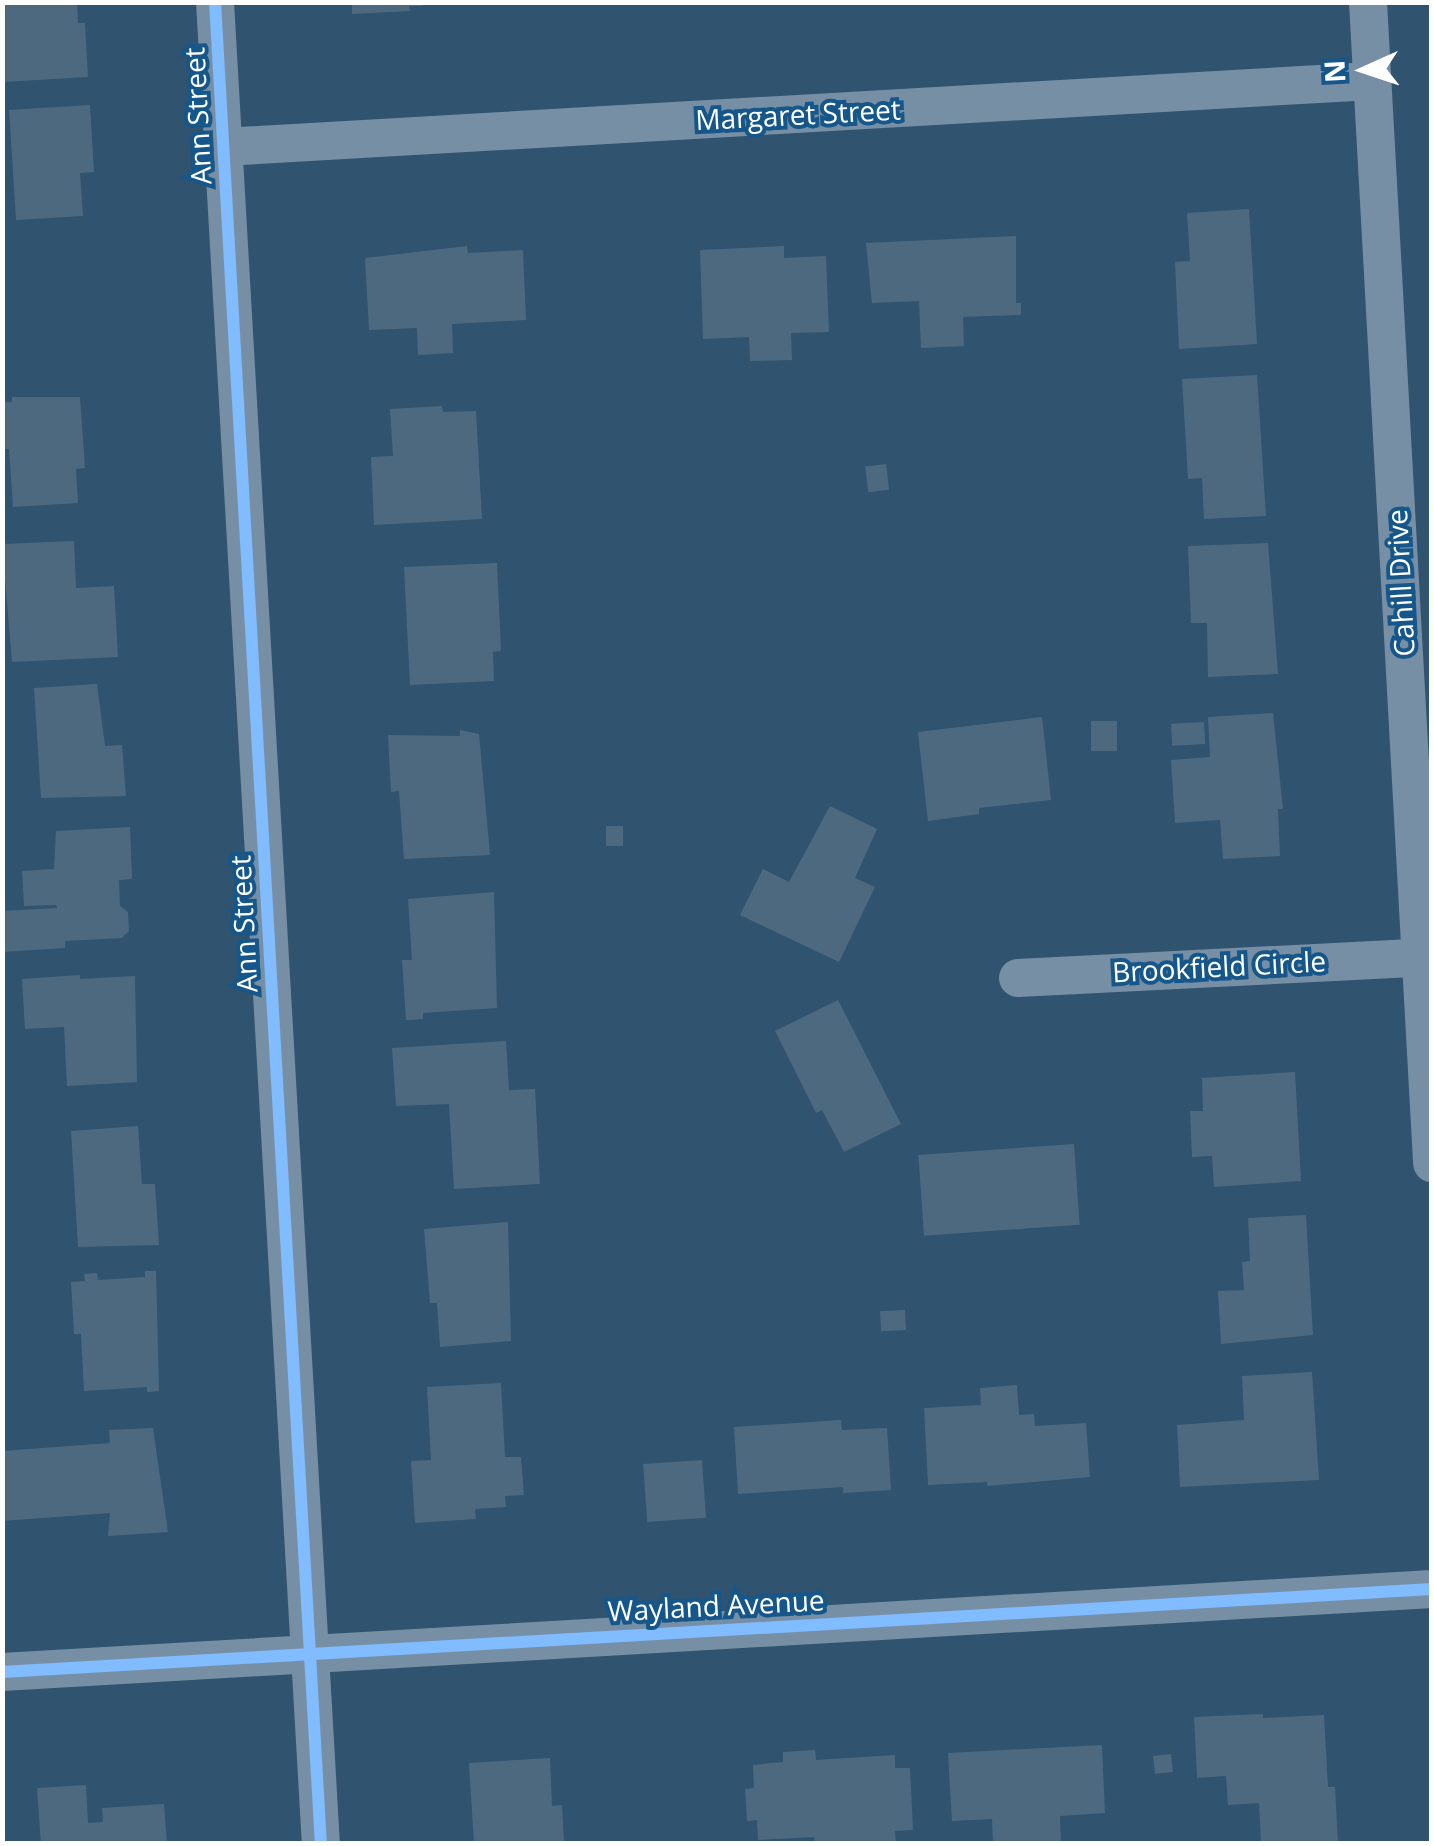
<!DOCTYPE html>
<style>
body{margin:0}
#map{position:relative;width:1434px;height:1846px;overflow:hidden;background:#305370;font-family:"Open Sans",sans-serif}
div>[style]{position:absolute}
.building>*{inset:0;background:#4d6980;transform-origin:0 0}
.minor>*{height:38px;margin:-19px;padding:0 19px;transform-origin:19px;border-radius:19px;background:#778fa5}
.cycleway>*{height:12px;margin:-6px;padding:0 6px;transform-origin:6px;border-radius:6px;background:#80bcff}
span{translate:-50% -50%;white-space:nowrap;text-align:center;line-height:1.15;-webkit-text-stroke:8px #15568b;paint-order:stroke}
.street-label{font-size:28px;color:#fff}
.frame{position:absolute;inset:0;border:5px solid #fff;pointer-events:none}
.north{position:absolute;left:1314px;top:20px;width:100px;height:100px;-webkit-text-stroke:8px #15568b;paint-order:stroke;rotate:267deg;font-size:28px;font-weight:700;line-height:40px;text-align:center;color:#fff}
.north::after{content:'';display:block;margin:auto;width:35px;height:45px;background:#fff;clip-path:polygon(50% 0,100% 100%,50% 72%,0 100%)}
</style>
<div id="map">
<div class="building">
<i style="clip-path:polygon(2px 2px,77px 2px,78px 23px,85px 23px,88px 77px,3px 82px)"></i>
<i style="clip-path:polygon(352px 2px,422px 2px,422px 6px,409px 6px,410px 11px,352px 14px)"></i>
<i style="clip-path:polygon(90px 105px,94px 172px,80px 173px,83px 216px,16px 220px,9px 110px)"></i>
<i style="clip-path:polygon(1249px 209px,1257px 344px,1179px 349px,1175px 262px,1190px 261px,1187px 213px)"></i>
<i style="clip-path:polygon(1016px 236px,1016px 303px,1021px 303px,1021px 315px,963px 317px,964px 346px,921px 348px,919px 301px,872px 303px,866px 243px)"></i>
<i style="clip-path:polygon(467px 246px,468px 253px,523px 250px,526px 320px,452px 324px,453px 353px,418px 355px,417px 328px,369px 330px,365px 258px)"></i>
<i style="clip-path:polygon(784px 246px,784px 258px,826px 256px,829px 332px,791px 333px,792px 360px,750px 361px,749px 337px,703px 339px,700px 250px)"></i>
<i style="clip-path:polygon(1257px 375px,1266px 516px,1204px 519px,1202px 478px,1188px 479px,1182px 379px)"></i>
<i style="clip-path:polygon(12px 397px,80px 397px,85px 468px,76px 469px,78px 503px,13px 507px,9px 449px,3px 449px,2px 443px,2px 402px,12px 402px)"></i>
<i style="clip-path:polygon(442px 406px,443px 412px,476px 411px,482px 519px,374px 525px,371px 457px,393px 456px,390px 409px)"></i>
<i style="left:886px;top:464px;width:26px;height:21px;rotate:83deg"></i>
<i style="clip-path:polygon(74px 541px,76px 588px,114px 586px,118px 657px,12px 662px,2px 544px)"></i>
<i style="clip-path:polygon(1268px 543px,1278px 674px,1208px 677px,1207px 623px,1191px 623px,1188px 546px)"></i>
<i style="clip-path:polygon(497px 563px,501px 651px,493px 652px,494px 681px,410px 685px,404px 567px)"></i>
<i style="clip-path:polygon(97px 684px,105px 746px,122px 745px,126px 796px,41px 798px,34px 688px)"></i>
<i style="clip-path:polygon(1273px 713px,1283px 809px,1278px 809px,1280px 856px,1223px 859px,1220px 820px,1175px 823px,1171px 760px,1210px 757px,1208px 717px)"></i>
<i style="clip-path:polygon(1042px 717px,1051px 800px,979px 808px,979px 814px,928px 821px,918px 732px)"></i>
<i style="left:1117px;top:721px;width:30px;height:26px;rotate:90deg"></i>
<i style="left:1204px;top:722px;width:22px;height:33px;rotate:87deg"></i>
<i style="clip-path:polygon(460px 730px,479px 734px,490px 855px,404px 859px,399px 791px,391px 792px,388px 735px,460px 736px)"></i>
<i style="clip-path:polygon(830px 806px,877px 829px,855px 878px,875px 887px,839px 962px,740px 915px,763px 869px,789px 882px)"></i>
<i style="left:606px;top:826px;width:17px;height:20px"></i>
<i style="clip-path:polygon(130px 827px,132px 879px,119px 880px,120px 906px,128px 912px,129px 931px,122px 938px,65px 941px,65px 948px,2px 952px,2px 911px,57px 908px,56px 905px,24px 906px,22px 871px,54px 869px,56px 831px)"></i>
<i style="clip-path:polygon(494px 892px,497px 1008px,423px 1013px,423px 1019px,406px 1020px,402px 960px,412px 960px,408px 899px)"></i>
<i style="clip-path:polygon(80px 975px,80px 979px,135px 976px,137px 1082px,67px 1086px,64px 1027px,25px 1029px,22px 979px)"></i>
<i style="clip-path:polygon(838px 1000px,901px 1124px,844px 1152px,822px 1110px,816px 1113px,775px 1031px)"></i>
<i style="clip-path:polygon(506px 1041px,509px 1090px,535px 1089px,540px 1184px,454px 1189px,449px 1104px,396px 1106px,392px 1048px)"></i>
<i style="clip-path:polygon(1295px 1072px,1301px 1181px,1214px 1187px,1212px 1156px,1192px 1157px,1190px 1111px,1203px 1111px,1202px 1078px)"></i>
<i style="clip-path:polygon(138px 1126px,142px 1184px,155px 1184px,159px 1245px,78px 1247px,71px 1131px)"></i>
<i style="left:1074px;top:1144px;width:81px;height:156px;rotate:86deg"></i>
<i style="clip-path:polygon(1306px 1215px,1313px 1335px,1221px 1344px,1218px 1291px,1244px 1290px,1242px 1262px,1250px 1261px,1248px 1218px)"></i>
<i style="clip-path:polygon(508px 1222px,511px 1341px,440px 1347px,437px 1303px,430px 1303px,424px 1229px)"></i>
<i style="clip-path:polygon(145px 1271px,156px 1271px,159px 1391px,147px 1392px,147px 1387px,84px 1391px,81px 1334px,74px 1334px,71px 1282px,85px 1281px,84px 1274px,97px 1273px,98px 1280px,145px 1277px)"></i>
<i style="left:905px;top:1310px;width:20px;height:25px;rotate:87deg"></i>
<i style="clip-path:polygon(1312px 1372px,1319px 1480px,1180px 1487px,1177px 1425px,1244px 1420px,1242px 1376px)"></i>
<i style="clip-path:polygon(501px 1383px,505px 1457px,521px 1457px,524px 1495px,505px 1496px,506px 1507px,475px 1509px,476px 1519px,415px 1523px,411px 1461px,431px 1460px,427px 1387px)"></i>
<i style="clip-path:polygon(1017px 1385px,1019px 1415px,1034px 1414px,1035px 1426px,1086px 1423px,1090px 1477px,987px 1486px,987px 1482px,928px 1485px,924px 1408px,981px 1405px,980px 1388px)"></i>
<i style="clip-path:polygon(841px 1420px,842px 1430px,887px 1428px,891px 1490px,843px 1493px,843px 1487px,738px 1494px,734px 1427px)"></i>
<i style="clip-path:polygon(153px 1428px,168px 1532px,108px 1536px,110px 1513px,2px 1521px,2px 1451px,110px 1443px,109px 1430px)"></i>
<i style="left:702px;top:1460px;width:58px;height:59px;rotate:86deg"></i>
<i style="clip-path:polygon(1263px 1714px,1263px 1718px,1324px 1715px,1328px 1787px,1335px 1787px,1338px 1844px,1261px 1844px,1259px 1803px,1228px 1805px,1226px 1776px,1197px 1778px,1194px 1717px)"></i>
<i style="clip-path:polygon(1102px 1745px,1105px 1813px,1060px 1816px,1061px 1844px,993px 1844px,992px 1819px,952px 1821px,948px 1753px)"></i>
<i style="clip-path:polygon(815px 1750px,816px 1760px,895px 1755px,895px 1768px,910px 1768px,913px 1830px,895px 1831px,896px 1844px,815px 1844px,814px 1837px,758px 1840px,757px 1820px,747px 1821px,745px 1789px,754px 1788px,753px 1765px,783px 1762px,783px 1752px)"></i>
<i style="left:1171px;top:1754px;width:18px;height:18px;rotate:84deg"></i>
<i style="clip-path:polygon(550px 1758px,552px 1806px,562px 1805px,564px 1843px,474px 1844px,469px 1763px)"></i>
<i style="clip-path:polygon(86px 1785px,88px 1823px,103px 1822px,102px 1808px,164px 1804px,167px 1844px,41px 1844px,37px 1788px)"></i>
</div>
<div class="minor">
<i style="left:215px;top:2px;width:1845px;rotate:86.71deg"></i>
<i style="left:1368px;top:2px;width:1163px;rotate:86.84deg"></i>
<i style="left:223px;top:147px;width:1151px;rotate:-3.29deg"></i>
<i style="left:1018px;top:978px;width:415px;rotate:-2.9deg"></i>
<i style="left:2px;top:1672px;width:1432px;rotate:-3.32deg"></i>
</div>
<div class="cycleway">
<i style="left:215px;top:2px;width:1845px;rotate:86.71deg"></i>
<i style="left:2px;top:1672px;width:1432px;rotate:-3.32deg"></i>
</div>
<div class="street-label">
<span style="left:798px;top:114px;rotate:-3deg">Margaret Street</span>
<span style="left:197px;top:116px;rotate:-93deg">Ann Street</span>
<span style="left:1400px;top:583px;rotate:-93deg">Cahill Drive</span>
<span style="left:243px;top:924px;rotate:-93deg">Ann Street</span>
<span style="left:1219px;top:966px;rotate:-3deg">Brookfield Circle</span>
<span style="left:716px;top:1605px;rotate:-3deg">Wayland Avenue</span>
</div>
<div class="frame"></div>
<div class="north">N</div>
</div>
